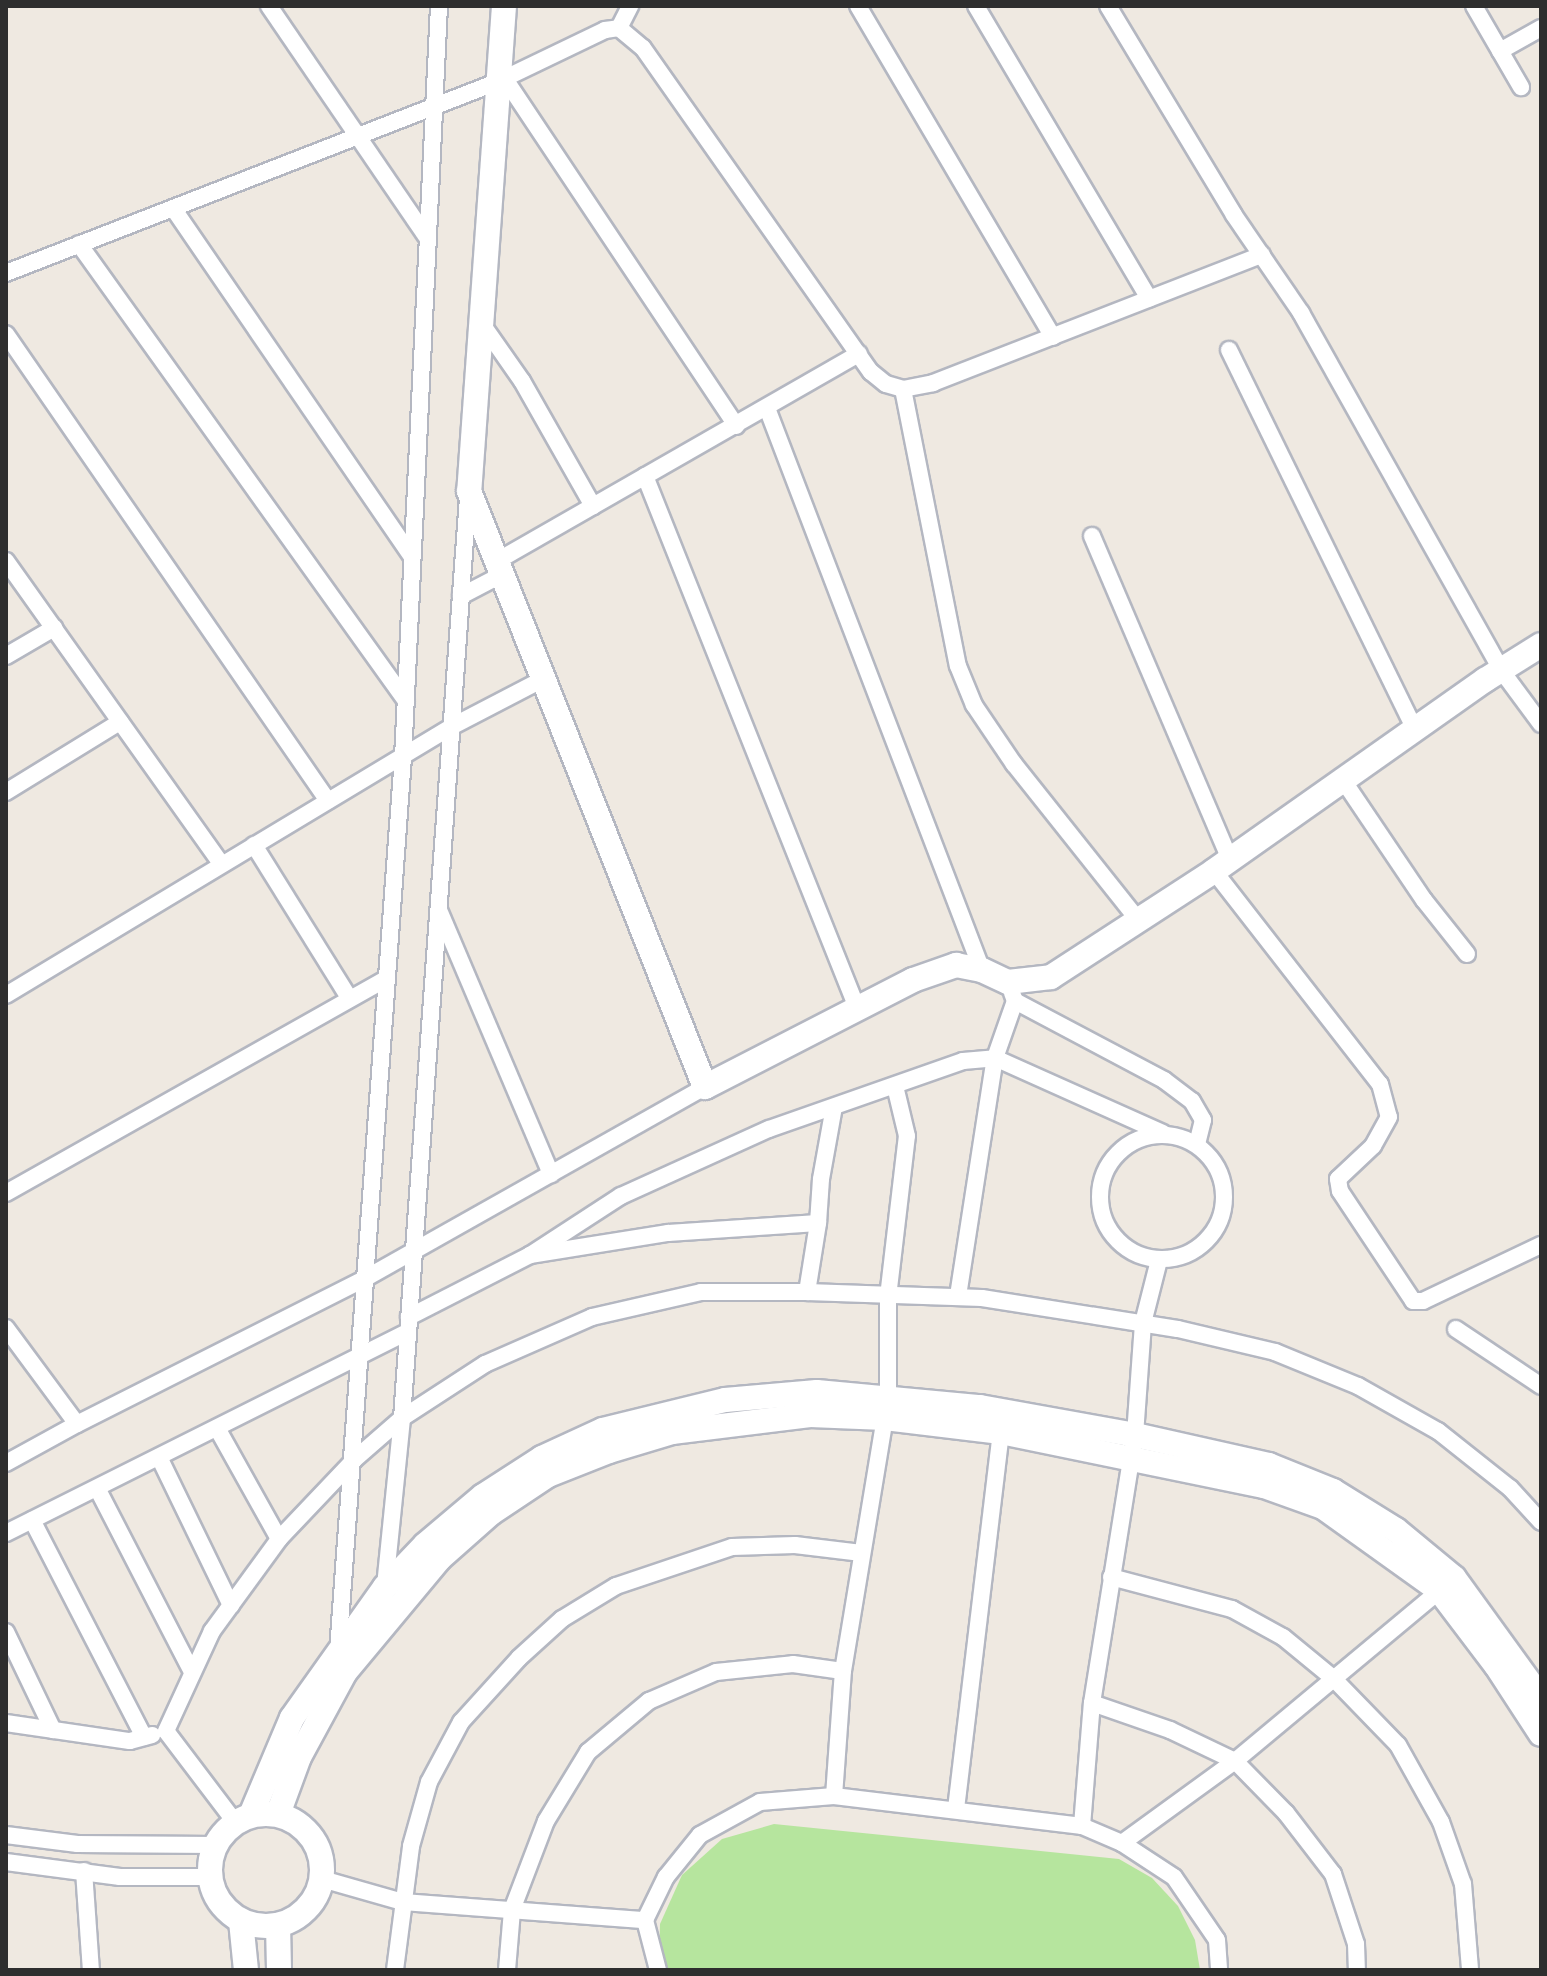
<!DOCTYPE html>
<style>
body{margin:0}
#map{position:relative;width:1547px;height:1976px;overflow:hidden;background:#efe9e1;font-family:"DM Sans",sans-serif}
div>[style]{position:absolute}
.green>*{inset:0;background:#b6e59e}
.roads{filter:drop-shadow(2px 0 #b4b7c1) drop-shadow(-2px 0 #b4b7c1) drop-shadow(0 2px #b4b7c1) drop-shadow(0 -2px #b4b7c1)}
.street>*{height:16px;margin:-8px;padding:0 8px;transform-origin:8px;border-radius:8px;background:#fff}
.street>.ring{margin:-8px;padding:0;box-sizing:content-box;background:none;border:16px solid #fff;border-radius:50%}
.secondary>*{height:24px;margin:-12px;padding:0 12px;transform-origin:12px;border-radius:12px;background:#fff}
.secondary>.ring{margin:-12px;padding:0;box-sizing:content-box;background:none;border:24px solid #fff;border-radius:50%}
span{translate:-50% -50%;white-space:nowrap;text-align:center;line-height:1.15;-webkit-text-stroke:6px #fff;paint-order:stroke}
.frame{position:absolute;inset:0;border:8px solid #2e2e2e;pointer-events:none}
</style>
<div id="map">
<div class="green">
<i style="clip-path:polygon(774px 1824px,1119px 1859px,1152px 1878px,1178px 1906px,1195px 1940px,1200px 1970px,659px 1970px,660px 1924px,682px 1875px,722px 1839px)"></i>
</div>
<div class="roads">
<div class="street">
<i style="left:269px;top:6px;width:278px;rotate:55.7deg"></i>
<i style="left:858px;top:6px;width:384px;rotate:59.5deg"></i>
<i style="left:976px;top:6px;width:340px;rotate:59.4deg"></i>
<i style="left:1108px;top:6px;width:244px;rotate:58.9deg"></i>
<i style="left:1234px;top:215px;width:119px;rotate:55.6deg"></i>
<i style="left:1301px;top:313px;width:409px;rotate:60.7deg"></i>
<i style="left:1501px;top:670px;width:67px;rotate:53.5deg"></i>
<i style="left:1474px;top:6px;width:94px;rotate:59.9deg"></i>
<i style="left:619px;top:28px;width:25px;rotate:-63deg"></i>
<i style="left:1500px;top:51px;width:47px;rotate:-29.3deg"></i>
<i style="left:505px;top:79px;width:417px;rotate:56.3deg"></i>
<i style="left:173px;top:208px;width:423px;rotate:55.6deg"></i>
<i style="left:79px;top:244px;width:562px;rotate:54.41deg"></i>
<i style="left:6px;top:273px;width:527px;rotate:-21.26deg"></i>
<i style="left:497px;top:82px;width:120px;rotate:-25.7deg"></i>
<i style="left:605px;top:30px;width:14px;rotate:-8deg"></i>
<i style="left:619px;top:28px;width:31px;rotate:40deg"></i>
<i style="left:643px;top:48px;width:396px;rotate:54.9deg"></i>
<i style="left:871px;top:372px;width:19px;rotate:39deg"></i>
<i style="left:886px;top:384px;width:18px;rotate:16deg"></i>
<i style="left:903px;top:389px;width:31px;rotate:-11deg"></i>
<i style="left:933px;top:383px;width:353px;rotate:-21.3deg"></i>
<i style="left:480px;top:321px;width:73px;rotate:55deg"></i>
<i style="left:522px;top:381px;width:144px;rotate:60.4deg"></i>
<i style="left:6px;top:334px;width:567px;rotate:55.41deg"></i>
<i style="left:1229px;top:350px;width:423px;rotate:63.9deg"></i>
<i style="left:903px;top:389px;width:282px;rotate:78.8deg"></i>
<i style="left:958px;top:666px;width:42px;rotate:67.7deg"></i>
<i style="left:974px;top:705px;width:71px;rotate:55.9deg"></i>
<i style="left:1014px;top:764px;width:201px;rotate:51.5deg"></i>
<i style="left:767px;top:408px;width:602px;rotate:69.07deg"></i>
<i style="left:645px;top:476px;width:573px;rotate:68.27deg"></i>
<i style="left:1092px;top:536px;width:352px;rotate:66.9deg"></i>
<i style="left:6px;top:561px;width:371px;rotate:54.6deg"></i>
<i style="left:497px;top:561px;width:417px;rotate:-29.8deg"></i>
<i style="left:461px;top:596px;width:47px;rotate:-27.6deg"></i>
<i style="left:6px;top:656px;width:56px;rotate:-30.3deg"></i>
<i style="left:1343px;top:780px;width:145px;rotate:56deg"></i>
<i style="left:1424px;top:900px;width:69px;rotate:51.5deg"></i>
<i style="left:6px;top:792px;width:134px;rotate:-31.6deg"></i>
<i style="left:254px;top:845px;width:181px;rotate:58.1deg"></i>
<i style="left:1214px;top:871px;width:270px;rotate:52.1deg"></i>
<i style="left:1380px;top:1084px;width:34px;rotate:75deg"></i>
<i style="left:1389px;top:1117px;width:33px;rotate:119deg"></i>
<i style="left:1373px;top:1146px;width:48px;rotate:136.7deg"></i>
<i style="left:1338px;top:1179px;width:12px;rotate:81deg"></i>
<i style="left:1340px;top:1191px;width:132px;rotate:56.4deg"></i>
<i style="left:1413px;top:1301px;width:10px"></i>
<i style="left:1423px;top:1301px;width:131px;rotate:-25.4deg"></i>
<i style="left:439px;top:910px;width:287px;rotate:67deg"></i>
<i style="left:1012px;top:993px;width:9px;rotate:69deg"></i>
<i style="left:1015px;top:1001px;width:169px;rotate:27.9deg"></i>
<i style="left:1164px;top:1080px;width:35px;rotate:37deg"></i>
<i style="left:1192px;top:1101px;width:22px;rotate:60deg"></i>
<i style="left:1203px;top:1120px;width:25px;rotate:104deg"></i>
<i style="left:6px;top:995px;width:519px;rotate:-31.06deg"></i>
<i style="left:451px;top:727px;width:106px;rotate:-27.5deg"></i>
<i class="ring" style="left:1100px;top:1135px;width:108px;height:108px"></i>
<i style="left:6px;top:1193px;width:436px;rotate:-29.4deg"></i>
<i style="left:530px;top:1255px;width:108px;rotate:-33deg"></i>
<i style="left:621px;top:1196px;width:162px;rotate:-24.4deg"></i>
<i style="left:769px;top:1129px;width:206px;rotate:-19.3deg"></i>
<i style="left:963px;top:1061px;width:32px;rotate:-5deg"></i>
<i style="left:995px;top:1058px;width:184px;rotate:24.1deg"></i>
<i style="left:807px;top:1292px;width:70px;rotate:-80.9deg"></i>
<i style="left:958px;top:1296px;width:241px;rotate:-81.2deg"></i>
<i style="left:995px;top:1058px;width:60px;rotate:-70.7deg"></i>
<i style="left:409px;top:1317px;width:136px;rotate:-27.1deg"></i>
<i style="left:530px;top:1255px;width:140px;rotate:-9.1deg"></i>
<i style="left:668px;top:1233px;width:150px;rotate:-3.8deg"></i>
<i style="left:818px;top:1223px;width:44px;rotate:-86.1deg"></i>
<i style="left:821px;top:1179px;width:73px;rotate:-79.8deg"></i>
<i style="left:6px;top:1328px;width:119px;rotate:53.5deg"></i>
<i style="left:77px;top:1424px;width:322px;rotate:-26.8deg"></i>
<i style="left:364px;top:1279px;width:391px;rotate:-29.4deg"></i>
<i style="left:1456px;top:1329px;width:102px;rotate:33.8deg"></i>
<i style="left:217px;top:1428px;width:127px;rotate:60.8deg"></i>
<i style="left:159px;top:1457px;width:165px;rotate:64.1deg"></i>
<i style="left:6px;top:1463px;width:81px;rotate:-28.8deg"></i>
<i style="left:97px;top:1488px;width:207px;rotate:62.7deg"></i>
<i style="left:32px;top:1520px;width:244px;rotate:62.7deg"></i>
<i style="left:6px;top:1533px;width:449px;rotate:-26.6deg"></i>
<i style="left:1111px;top:1577px;width:125px;rotate:14.8deg"></i>
<i style="left:1232px;top:1609px;width:58px;rotate:28.8deg"></i>
<i style="left:1283px;top:1637px;width:65px;rotate:39.4deg"></i>
<i style="left:1333px;top:1678px;width:93px;rotate:45.9deg"></i>
<i style="left:1398px;top:1745px;width:88px;rotate:60.8deg"></i>
<i style="left:1441px;top:1822px;width:66px;rotate:70.5deg"></i>
<i style="left:1463px;top:1884px;width:86px;rotate:85.3deg"></i>
<i style="left:385px;top:1586px;width:169px;rotate:-84.2deg"></i>
<i style="left:402px;top:1418px;width:923px;rotate:-85.9deg"></i>
<i style="left:6px;top:1632px;width:109px;rotate:64.4deg"></i>
<i style="left:338px;top:1651px;width:895px;rotate:-85.84deg"></i>
<i style="left:403px;top:758px;width:753px;rotate:-87.26deg"></i>
<i style="left:1092px;top:1703px;width:83px;rotate:19.1deg"></i>
<i style="left:1170px;top:1730px;width:72px;rotate:25.5deg"></i>
<i style="left:1235px;top:1761px;width:73px;rotate:45.6deg"></i>
<i style="left:1286px;top:1813px;width:77px;rotate:52.4deg"></i>
<i style="left:1333px;top:1874px;width:74px;rotate:71.8deg"></i>
<i style="left:1356px;top:1944px;width:26px;rotate:88deg"></i>
<i style="left:6px;top:1723px;width:125px;rotate:8.3deg"></i>
<i style="left:130px;top:1741px;width:23px;rotate:-15deg"></i>
<i style="left:834px;top:1796px;width:125px;rotate:-85.9deg"></i>
<i style="left:843px;top:1671px;width:275px;rotate:-80.6deg"></i>
<i style="left:888px;top:1400px;width:103px;rotate:-90deg"></i>
<i style="left:888px;top:1297px;width:162px;rotate:-83.3deg"></i>
<i style="left:907px;top:1136px;width:51px;rotate:-103.5deg"></i>
<i style="left:956px;top:1809px;width:386px;rotate:-83.2deg"></i>
<i style="left:235px;top:1822px;width:114px;rotate:-127.2deg"></i>
<i style="left:166px;top:1731px;width:110px;rotate:-65.3deg"></i>
<i style="left:212px;top:1631px;width:114px;rotate:-53.9deg"></i>
<i style="left:279px;top:1539px;width:110px;rotate:-46.5deg"></i>
<i style="left:355px;top:1459px;width:62px;rotate:-41.1deg"></i>
<i style="left:402px;top:1418px;width:99px;rotate:-33deg"></i>
<i style="left:485px;top:1364px;width:117px;rotate:-23.7deg"></i>
<i style="left:592px;top:1317px;width:112px;rotate:-12.9deg"></i>
<i style="left:701px;top:1292px;width:106px"></i>
<i style="left:807px;top:1292px;width:175px;rotate:2deg"></i>
<i style="left:982px;top:1298px;width:198px;rotate:9deg"></i>
<i style="left:1178px;top:1329px;width:100px;rotate:13.3deg"></i>
<i style="left:1275px;top:1352px;width:90px;rotate:22.3deg"></i>
<i style="left:1358px;top:1386px;width:92px;rotate:29.4deg"></i>
<i style="left:1438px;top:1431px;width:92px;rotate:38.4deg"></i>
<i style="left:1510px;top:1488px;width:46px;rotate:47.6deg"></i>
<i style="left:1082px;top:1826px;width:123px;rotate:-85.4deg"></i>
<i style="left:1092px;top:1703px;width:271px;rotate:-80.9deg"></i>
<i style="left:1135px;top:1435px;width:112px;rotate:-85.9deg"></i>
<i style="left:1143px;top:1323px;width:65px;rotate:-75.7deg"></i>
<i style="left:6px;top:1835px;width:72px;rotate:7.2deg"></i>
<i style="left:77px;top:1844px;width:138px;rotate:0.4deg"></i>
<i style="left:1122px;top:1843px;width:140px;rotate:-36deg"></i>
<i style="left:1235px;top:1761px;width:275px;rotate:-39.8deg"></i>
<i style="left:6px;top:1862px;width:115px;rotate:7.5deg"></i>
<i style="left:120px;top:1877px;width:90px"></i>
<i style="left:84px;top:1871px;width:99px;rotate:86deg"></i>
<i style="left:322px;top:1879px;width:84px;rotate:15.9deg"></i>
<i style="left:403px;top:1902px;width:243px;rotate:4.3deg"></i>
<i style="left:395px;top:1970px;width:125px;rotate:-82.6deg"></i>
<i style="left:411px;top:1846px;width:66px;rotate:-74.3deg"></i>
<i style="left:429px;top:1782px;width:68px;rotate:-61.9deg"></i>
<i style="left:461px;top:1722px;width:86px;rotate:-47.8deg"></i>
<i style="left:519px;top:1658px;width:58px;rotate:-42.2deg"></i>
<i style="left:562px;top:1619px;width:63px;rotate:-31.4deg"></i>
<i style="left:616px;top:1586px;width:122px;rotate:-18.6deg"></i>
<i style="left:732px;top:1547px;width:63px;rotate:-1.8deg"></i>
<i style="left:795px;top:1545px;width:67px;rotate:6.8deg"></i>
<i style="left:507px;top:1970px;width:60px;rotate:-85.2deg"></i>
<i style="left:512px;top:1910px;width:95px;rotate:-69.1deg"></i>
<i style="left:546px;top:1821px;width:81px;rotate:-58.7deg"></i>
<i style="left:588px;top:1752px;width:80px;rotate:-39.9deg"></i>
<i style="left:649px;top:1701px;width:73px;rotate:-23.4deg"></i>
<i style="left:716px;top:1672px;width:77px;rotate:-5.9deg"></i>
<i style="left:793px;top:1664px;width:50px;rotate:8deg"></i>
<i style="left:658px;top:1970px;width:52px;rotate:-104.6deg"></i>
<i style="left:645px;top:1920px;width:48px;rotate:-64deg"></i>
<i style="left:666px;top:1877px;width:54px;rotate:-51deg"></i>
<i style="left:700px;top:1835px;width:68px;rotate:-28.8deg"></i>
<i style="left:760px;top:1802px;width:74px;rotate:-4.6deg"></i>
<i style="left:834px;top:1796px;width:250px;rotate:6.9deg"></i>
<i style="left:1082px;top:1826px;width:43px;rotate:23deg"></i>
<i style="left:1122px;top:1843px;width:62px;rotate:33.2deg"></i>
<i style="left:1174px;top:1877px;width:76px;rotate:55.7deg"></i>
<i style="left:1217px;top:1940px;width:30px;rotate:86deg"></i>
</div>
<div class="secondary">
<i style="left:504px;top:6px;width:486px;rotate:94.1deg"></i>
<i style="left:469px;top:491px;width:641px;rotate:68.4deg"></i>
<i style="left:705px;top:1087px;width:234px;rotate:-27.2deg"></i>
<i style="left:913px;top:980px;width:46px;rotate:-19.2deg"></i>
<i style="left:956px;top:965px;width:26px;rotate:11deg"></i>
<i style="left:982px;top:970px;width:29px;rotate:25deg"></i>
<i style="left:1008px;top:982px;width:43px;rotate:-6.6deg"></i>
<i style="left:1051px;top:977px;width:194px;rotate:-33deg"></i>
<i style="left:1214px;top:871px;width:332px;rotate:-35.2deg"></i>
<i style="left:1485px;top:680px;width:66px;rotate:-32deg"></i>
<i class="ring" style="left:210px;top:1814px;width:88px;height:88px"></i>
<i style="left:278px;top:1814px;width:61px;rotate:-69.8deg"></i>
<i style="left:299px;top:1757px;width:97px;rotate:-61.6deg"></i>
<i style="left:345px;top:1672px;width:147px;rotate:-50.2deg"></i>
<i style="left:439px;top:1559px;width:69px;rotate:-41.5deg"></i>
<i style="left:491px;top:1513px;width:69px;rotate:-33.7deg"></i>
<i style="left:548px;top:1475px;width:66px;rotate:-21.5deg"></i>
<i style="left:609px;top:1451px;width:66px;rotate:-16.8deg"></i>
<i style="left:672px;top:1432px;width:139px;rotate:-7deg"></i>
<i style="left:810px;top:1415px;width:75px;rotate:2.3deg"></i>
<i style="left:885px;top:1418px;width:117px;rotate:6.9deg"></i>
<i style="left:1001px;top:1432px;width:268px;rotate:11.6deg"></i>
<i style="left:1264px;top:1486px;width:63px;rotate:19.6deg"></i>
<i style="left:1323px;top:1507px;width:143px;rotate:35.6deg"></i>
<i style="left:1439px;top:1590px;width:94px;rotate:52.8deg"></i>
<i style="left:1496px;top:1665px;width:82px;rotate:56.9deg"></i>
<i style="left:251px;top:1815px;width:105px;rotate:-67.1deg"></i>
<i style="left:292px;top:1718px;width:161px;rotate:-54.6deg"></i>
<i style="left:385px;top:1587px;width:58px;rotate:-46.4deg"></i>
<i style="left:425px;top:1545px;width:76px;rotate:-40.2deg"></i>
<i style="left:483px;top:1496px;width:70px;rotate:-32.8deg"></i>
<i style="left:542px;top:1458px;width:67px;rotate:-24.7deg"></i>
<i style="left:603px;top:1430px;width:126px;rotate:-13.8deg"></i>
<i style="left:725px;top:1400px;width:92px;rotate:-5deg"></i>
<i style="left:817px;top:1392px;width:164px;rotate:5.3deg"></i>
<i style="left:980px;top:1407px;width:158px;rotate:10.2deg"></i>
<i style="left:1135px;top:1435px;width:137px;rotate:12.6deg"></i>
<i style="left:1269px;top:1465px;width:69px;rotate:22.1deg"></i>
<i style="left:1333px;top:1491px;width:74px;rotate:31.8deg"></i>
<i style="left:1396px;top:1530px;width:75px;rotate:39.6deg"></i>
<i style="left:1454px;top:1578px;width:148px;rotate:54.1deg"></i>
<i style="left:241px;top:1921px;width:49px;rotate:84.2deg"></i>
<i style="left:278px;top:1925px;width:45px;rotate:88.7deg"></i>
</div>
</div>
<div class="frame"></div>
</div>
